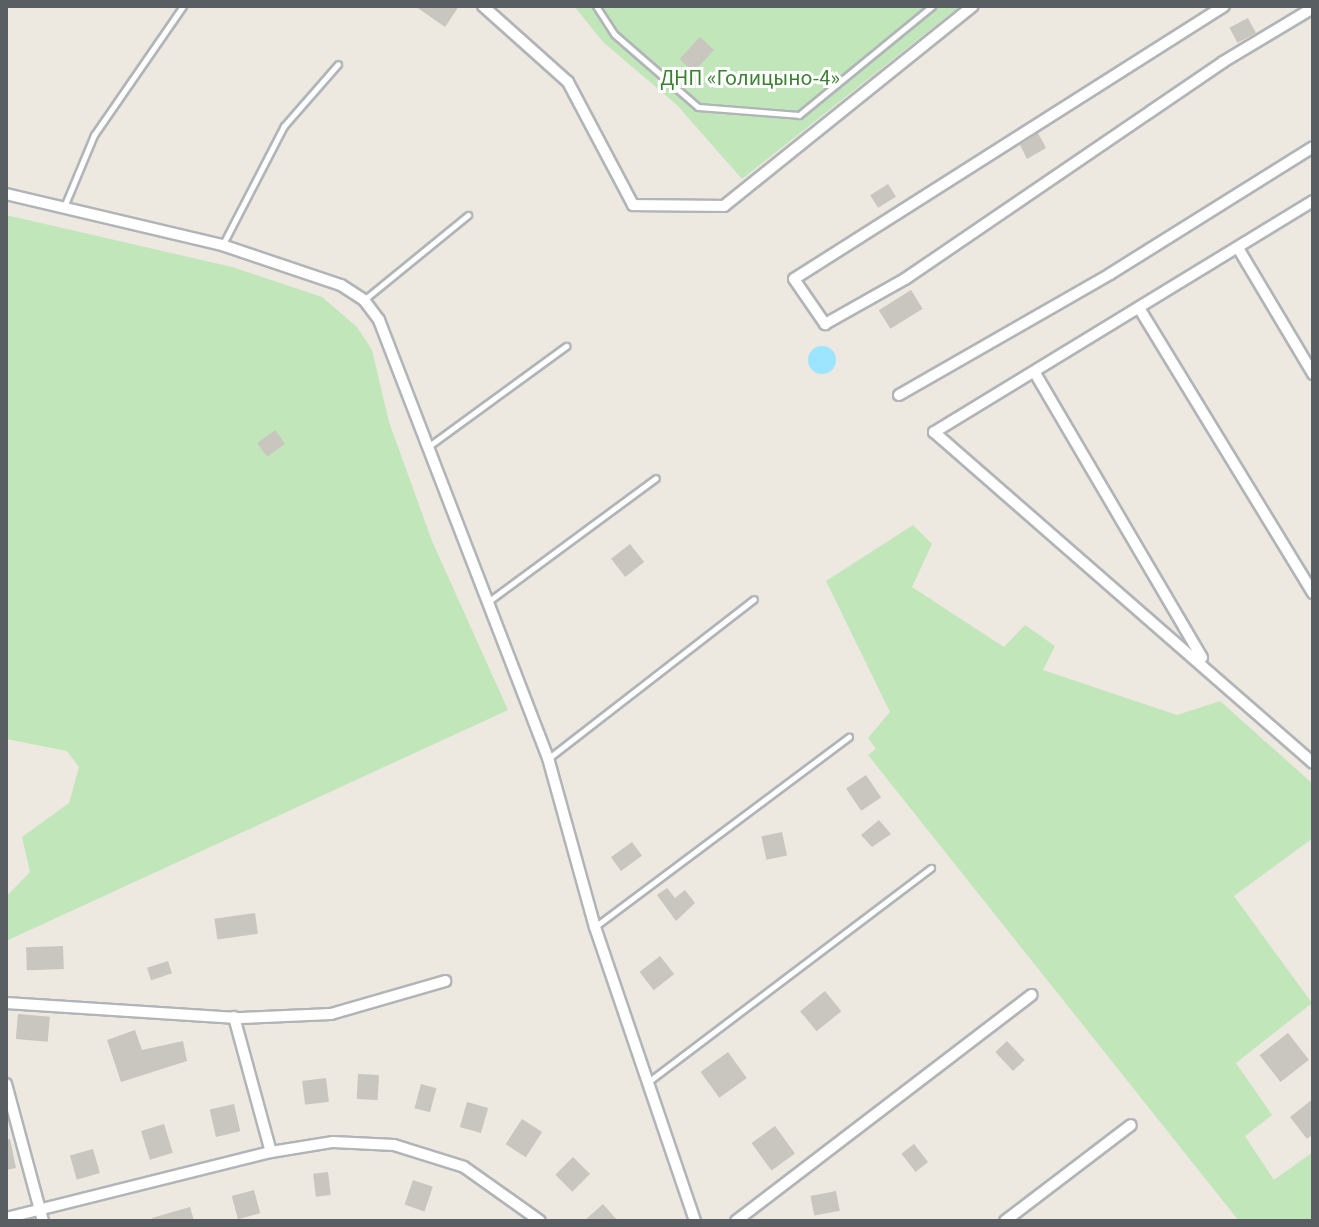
<!DOCTYPE html>
<meta charset="utf-8">
<style>
body{margin:0}
#map{position:relative;width:1319px;height:1227px;overflow:hidden;background:#ede8e0;font-family:"Source Sans 3",sans-serif}
div>[style]{position:absolute}
.green>*{inset:0;background:#c1e6ba}
.water>*{inset:0;background:#9de4ff}
.round{border-radius:50%}
.building>*{inset:0;background:#c9c5bf;transform-origin:0 0}
.roads{filter:drop-shadow(2px 0 #b1b5b8) drop-shadow(-2px 0 #b1b5b8) drop-shadow(0 2px #b1b5b8) drop-shadow(0 -2px #b1b5b8)}
.service>*{height:5px;margin:-2.5px;padding:0 2.5px;transform-origin:2.5px;border-radius:2.5px;background:#fff}
.minor>*{height:10px;margin:-5px;padding:0 5px;transform-origin:5px;border-radius:5px;background:#fff}
span{translate:-50% -50%;white-space:nowrap;text-align:center;line-height:1.15;-webkit-text-stroke:6px #fff;paint-order:stroke}
.park-label{font-size:22px;color:#39822f}
.frame{position:absolute;inset:0;border:8px solid #595e62;pointer-events:none}
</style>
<div id="map">
<div class="green">
<i style="clip-path:polygon(574px 6px,960px 6px,742px 179px,677px 105px,603px 42px)"></i>
<i style="clip-path:polygon(6px 215px,232px 267px,322px 297px,357px 327px,372px 350px,389px 422px,432px 541px,508px 710px,6px 941px,6px 897px,30px 872px,22px 837px,69px 803px,79px 767px,67px 751px,6px 739px)"></i>
<i style="clip-path:polygon(913px 525px,932px 544px,912px 587px,1004px 647px,1025px 625px,1055px 646px,1043px 670px,1177px 715px,1220px 701px,1313px 784px,1313px 838px,1234px 896px,1312px 1003px,1236px 1063px,1272px 1115px,1245px 1136px,1274px 1180px,1313px 1152px,1313px 1221px,1239px 1221px,868px 755px,876px 749px,868px 738px,890px 712px,826px 581px)"></i>
</div>
<div class="water">
<i class="round" style="left:808px;top:346px;width:28px;height:28px"></i>
</div>
<div class="building">
<i style="clip-path:polygon(415px 6px,459px 6px,445px 27px)"></i>
<i style="left:1248px;top:18px;width:17px;height:21px;rotate:62deg"></i>
<i style="left:700px;top:37px;width:19px;height:30px;rotate:43deg"></i>
<i style="clip-path:polygon(1038px 133px,1046px 148px,1027px 159px,1020px 145px)"></i>
<i style="left:888px;top:184px;width:15px;height:21px;rotate:58deg"></i>
<i style="left:911px;top:290px;width:22px;height:38px;rotate:58deg"></i>
<i style="left:275px;top:430px;width:17px;height:22px;rotate:54deg"></i>
<i style="left:630px;top:544px;width:23px;height:24px;rotate:52deg"></i>
<i style="left:866px;top:775px;width:27px;height:24px;rotate:56deg"></i>
<i style="clip-path:polygon(879px 820px,891px 834px,872px 847px,861px 835px)"></i>
<i style="left:782px;top:832px;width:24px;height:21px;rotate:78deg"></i>
<i style="left:632px;top:842px;width:17px;height:26px;rotate:54deg"></i>
<i style="clip-path:polygon(667px 888px,675px 898px,685px 890px,695px 903px,676px 921px,657px 895px)"></i>
<i style="left:255px;top:913px;width:21px;height:41px;rotate:82deg"></i>
<i style="left:63px;top:946px;width:23px;height:37px;rotate:88deg"></i>
<i style="left:660px;top:956px;width:23px;height:26px;rotate:52deg"></i>
<i style="left:168px;top:961px;width:13px;height:22px;rotate:72deg"></i>
<i style="left:825px;top:991px;width:26px;height:32px;rotate:51deg"></i>
<i style="left:18px;top:1014px;width:32px;height:25px;rotate:5deg"></i>
<i style="clip-path:polygon(135px 1030px,142px 1050px,183px 1041px,187px 1061px,121px 1082px,107px 1040px)"></i>
<i style="left:1288px;top:1033px;width:34px;height:36px;rotate:52deg"></i>
<i style="left:1007px;top:1041px;width:26px;height:16px;rotate:47deg"></i>
<i style="left:728px;top:1052px;width:32px;height:34px;rotate:54deg"></i>
<i style="left:358px;top:1074px;width:21px;height:25px;rotate:3deg"></i>
<i style="left:326px;top:1078px;width:24px;height:24px;rotate:83deg"></i>
<i style="left:421px;top:1084px;width:16px;height:25px;rotate:15deg"></i>
<i style="clip-path:polygon(1313px 1099px,1313px 1134px,1307px 1139px,1290px 1117px)"></i>
<i style="left:467px;top:1102px;width:22px;height:26px;rotate:16deg"></i>
<i style="left:234px;top:1104px;width:28px;height:25px;rotate:77deg"></i>
<i style="left:522px;top:1119px;width:24px;height:30px;rotate:33deg"></i>
<i style="left:164px;top:1124px;width:30px;height:24px;rotate:73deg"></i>
<i style="left:775px;top:1126px;width:34px;height:29px;rotate:54deg"></i>
<i style="clip-path:polygon(10px 1139px,16px 1168px,6px 1170px,6px 1140px)"></i>
<i style="left:914px;top:1144px;width:23px;height:16px;rotate:52deg"></i>
<i style="left:93px;top:1149px;width:25px;height:24px;rotate:74deg"></i>
<i style="left:573px;top:1157px;width:24px;height:25px;rotate:45deg"></i>
<i style="left:328px;top:1172px;width:23px;height:15px;rotate:83deg"></i>
<i style="left:413px;top:1180px;width:21px;height:26px;rotate:19deg"></i>
<i style="left:254px;top:1190px;width:24px;height:23px;rotate:75deg"></i>
<i style="left:836px;top:1191px;width:20px;height:26px;rotate:79deg"></i>
<i style="clip-path:polygon(603px 1204px,618px 1221px,584px 1221px)"></i>
<i style="clip-path:polygon(190px 1207px,194px 1221px,153px 1221px,152px 1218px)"></i>
</div>
<div class="roads">
<div class="service">
<i style="left:596px;top:6px;width:33px;rotate:57deg"></i>
<i style="left:614px;top:34px;width:111px;rotate:41deg"></i>
<i style="left:698px;top:107px;width:101px;rotate:4.5deg"></i>
<i style="left:799px;top:115px;width:172px;rotate:-39.3deg"></i>
<i style="left:64px;top:207px;width:78px;rotate:-67.4deg"></i>
<i style="left:94px;top:135px;width:157px;rotate:-55.4deg"></i>
<i style="left:223px;top:244px;width:133px;rotate:-62.7deg"></i>
<i style="left:284px;top:126px;width:82px;rotate:-48.9deg"></i>
<i style="left:365px;top:299px;width:133px;rotate:-39.2deg"></i>
<i style="left:429px;top:446px;width:170px;rotate:-36.1deg"></i>
<i style="left:489px;top:601px;width:207px;rotate:-36.4deg"></i>
<i style="left:549px;top:758px;width:259px;rotate:-37.8deg"></i>
<i style="left:596px;top:926px;width:316px;rotate:-36.8deg"></i>
<i style="left:648px;top:1082px;width:355px;rotate:-37.1deg"></i>
</div>
<div class="minor">
<i style="left:483px;top:6px;width:114px;rotate:41.8deg"></i>
<i style="left:568px;top:82px;width:139px;rotate:62.1deg"></i>
<i style="left:633px;top:205px;width:91px;rotate:0.6deg"></i>
<i style="left:724px;top:206px;width:319px;rotate:-38.8deg"></i>
<i style="left:1224px;top:6px;width:509px;rotate:147.59deg"></i>
<i style="left:794px;top:279px;width:55px;rotate:55.4deg"></i>
<i style="left:825px;top:324px;width:92px;rotate:-29.4deg"></i>
<i style="left:905px;top:279px;width:385px;rotate:-34.3deg"></i>
<i style="left:1223px;top:62px;width:105px;rotate:-31deg"></i>
<i style="left:6px;top:194px;width:222px;rotate:13.3deg"></i>
<i style="left:222px;top:245px;width:126px;rotate:18.6deg"></i>
<i style="left:341px;top:285px;width:27px;rotate:33deg"></i>
<i style="left:364px;top:300px;width:25px;rotate:53deg"></i>
<i style="left:379px;top:320px;width:469px;rotate:68.9deg"></i>
<i style="left:548px;top:758px;width:175px;rotate:74.5deg"></i>
<i style="left:595px;top:927px;width:311px;rotate:71.2deg"></i>
<i style="left:1313px;top:201px;width:444px;rotate:148.6deg"></i>
<i style="left:934px;top:432px;width:503px;rotate:41.13deg"></i>
<i style="left:1238px;top:248px;width:147px;rotate:59.2deg"></i>
<i style="left:1139px;top:308px;width:334px;rotate:58.6deg"></i>
<i style="left:1035px;top:373px;width:330px;rotate:59.6deg"></i>
<i style="left:899px;top:395px;width:243px;rotate:-29.8deg"></i>
<i style="left:1110px;top:274px;width:239px;rotate:-32deg"></i>
<i style="left:6px;top:1003px;width:235px;rotate:3.7deg"></i>
<i style="left:241px;top:1018px;width:90px;rotate:-2.5deg"></i>
<i style="left:331px;top:1014px;width:119px;rotate:-16.1deg"></i>
<i style="left:234px;top:1017px;width:140px;rotate:74.7deg"></i>
<i style="left:6px;top:1084px;width:142px;rotate:74.9deg"></i>
<i style="left:6px;top:1218px;width:273px;rotate:-14deg"></i>
<i style="left:271px;top:1152px;width:63px;rotate:-9.2deg"></i>
<i style="left:333px;top:1142px;width:61px;rotate:2.8deg"></i>
<i style="left:394px;top:1145px;width:73px;rotate:17.4deg"></i>
<i style="left:464px;top:1167px;width:93px;rotate:35.4deg"></i>
<i style="left:736px;top:1221px;width:372px;rotate:-37.4deg"></i>
<i style="left:1005px;top:1221px;width:158px;rotate:-37.3deg"></i>
</div>
</div>
<div class="park-label">
<span style="left:750px;top:79px">ДНП «Голицыно-4»</span>
</div>
<div class="frame"></div>
</div>
